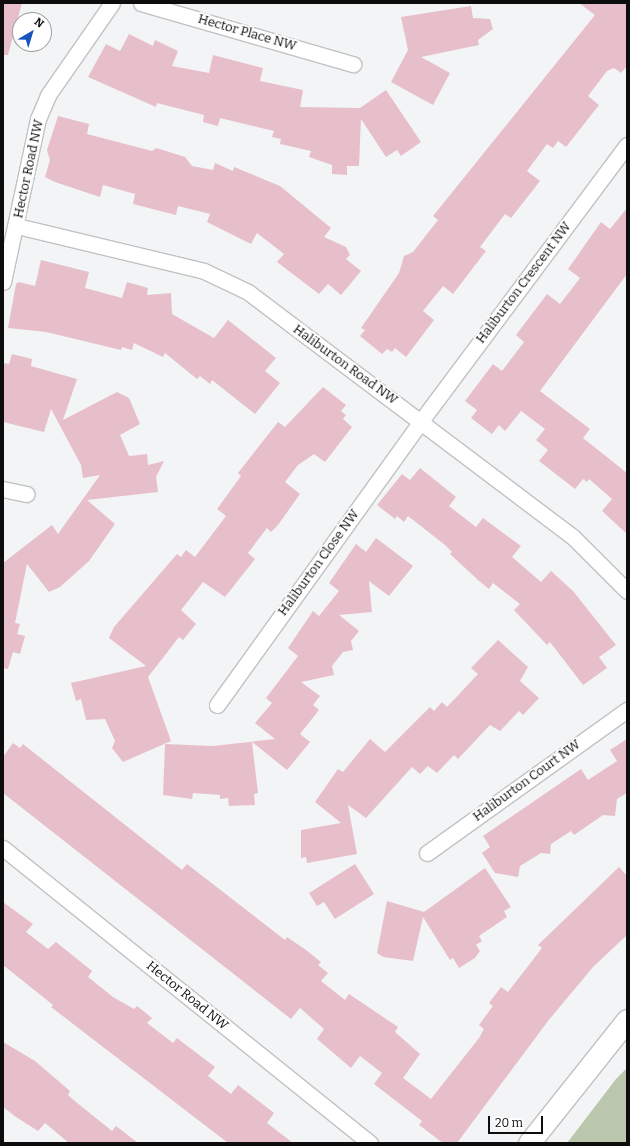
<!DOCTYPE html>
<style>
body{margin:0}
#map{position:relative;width:630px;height:1146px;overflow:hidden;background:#f3f4f5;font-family:Bitter,serif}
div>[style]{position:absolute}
.green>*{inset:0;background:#bbc7ac}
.building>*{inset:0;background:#e7bfcb}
.roads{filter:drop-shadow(1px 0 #c1c2c3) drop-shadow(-1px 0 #c1c2c3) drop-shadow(0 1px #c1c2c3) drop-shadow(0 -1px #c1c2c3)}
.street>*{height:15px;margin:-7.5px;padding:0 7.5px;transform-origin:7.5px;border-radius:7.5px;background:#fff}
.secondary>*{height:21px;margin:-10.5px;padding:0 10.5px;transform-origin:10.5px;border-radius:10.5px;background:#fff}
span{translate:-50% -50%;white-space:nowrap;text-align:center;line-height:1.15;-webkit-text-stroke:3px #fff;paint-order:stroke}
.street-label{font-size:13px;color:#0d0d0e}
.frame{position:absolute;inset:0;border:4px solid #0d0d0e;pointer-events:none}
.north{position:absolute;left:12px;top:12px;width:40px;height:40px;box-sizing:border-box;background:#fff;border:1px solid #9e9e9f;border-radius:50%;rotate:38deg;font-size:11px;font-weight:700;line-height:16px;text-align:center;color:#0d0d0e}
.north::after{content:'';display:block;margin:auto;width:14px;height:18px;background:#1753bf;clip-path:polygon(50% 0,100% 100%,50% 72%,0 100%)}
.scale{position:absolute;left:488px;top:1116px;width:55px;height:18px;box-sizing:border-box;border:2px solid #0d0d0e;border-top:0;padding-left:5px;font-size:12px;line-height:14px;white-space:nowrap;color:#0d0d0e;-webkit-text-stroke:3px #fff;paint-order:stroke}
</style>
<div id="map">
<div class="green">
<i style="clip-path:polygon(627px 1068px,627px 1143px,567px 1143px,616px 1079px)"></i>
</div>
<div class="building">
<i style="clip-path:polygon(3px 3px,22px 3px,8px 55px,3px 55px)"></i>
<i style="clip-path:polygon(579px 3px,627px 3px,627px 66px,621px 73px,614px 68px,607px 71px,588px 96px,599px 105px,566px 147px,558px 141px,553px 148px,547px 144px,527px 171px,540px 181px,511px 218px,505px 214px,480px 247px,486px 251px,453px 294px,443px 286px,423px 311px,434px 320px,406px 357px,395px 348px,392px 352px,387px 349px,382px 354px,360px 336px,365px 330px,361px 328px,399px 273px,404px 256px,413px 252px,438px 220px,433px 216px,595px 15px)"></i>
<i style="clip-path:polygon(471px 6px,473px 18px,490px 19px,493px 29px,478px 40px,479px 45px,421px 57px,450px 73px,433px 105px,391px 82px,408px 50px,401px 17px)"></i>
<i style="clip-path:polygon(129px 34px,153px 46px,155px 40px,178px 51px,172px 66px,209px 73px,213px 55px,263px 68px,260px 81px,303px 90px,300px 107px,360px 108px,386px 90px,421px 142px,401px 156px,397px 150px,386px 157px,361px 119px,359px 166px,347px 166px,347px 175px,332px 174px,332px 165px,309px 157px,311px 151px,280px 144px,281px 139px,272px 137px,274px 131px,220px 118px,218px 126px,203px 122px,204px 115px,157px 103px,156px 107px,88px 77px,106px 44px,120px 51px)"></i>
<i style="clip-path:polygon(58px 116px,89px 124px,87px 134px,152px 151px,156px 148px,166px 151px,185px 157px,192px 166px,213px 170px,215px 163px,233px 171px,234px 167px,280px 186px,331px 228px,324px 237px,346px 247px,350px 255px,346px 259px,361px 271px,341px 295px,328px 284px,319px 294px,277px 262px,284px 254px,257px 233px,251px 244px,207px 222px,210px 214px,178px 206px,176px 215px,133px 204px,135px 194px,103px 185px,100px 197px,55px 182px,45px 177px,50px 160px,47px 150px)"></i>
<i style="clip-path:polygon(627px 208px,627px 274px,540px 391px,590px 429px,583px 438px,627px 473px,627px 534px,602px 511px,612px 499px,589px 479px,587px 482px,583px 479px,575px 489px,539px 461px,548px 450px,536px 440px,545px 429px,521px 411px,505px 431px,499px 425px,492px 434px,471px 418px,477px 410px,465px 401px,493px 364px,502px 371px,524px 342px,516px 335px,547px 294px,560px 304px,580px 278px,568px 269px,601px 222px,610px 229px)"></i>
<i style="clip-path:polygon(41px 260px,89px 272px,85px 288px,122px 298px,127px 282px,148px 288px,147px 295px,171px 293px,172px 314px,214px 338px,228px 320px,276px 358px,265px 371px,280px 383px,255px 414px,212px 380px,210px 384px,200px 376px,197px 379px,165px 353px,163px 357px,134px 343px,132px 350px,122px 347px,121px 350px,46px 332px,8px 328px,16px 284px,19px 282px,35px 286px)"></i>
<i style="clip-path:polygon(12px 354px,32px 359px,31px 366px,77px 379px,63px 420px,117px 392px,129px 398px,140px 424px,120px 435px,129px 456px,147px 454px,148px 465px,164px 461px,156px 477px,158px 492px,87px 500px,115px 524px,89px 561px,60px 587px,49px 592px,27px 564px,15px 623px,20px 624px,17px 634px,25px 636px,20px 654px,13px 652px,8px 669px,3px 668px,3px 563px,52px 525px,58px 534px,100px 475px,83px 478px,81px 465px,51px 409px,44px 432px,3px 422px,3px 363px,9px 364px)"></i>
<i style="clip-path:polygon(323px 387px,346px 405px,341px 411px,346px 415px,343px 419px,352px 427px,325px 462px,314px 454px,298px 465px,285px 482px,300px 494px,278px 525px,271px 532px,267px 528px,248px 553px,255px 559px,225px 597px,203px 582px,181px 610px,196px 624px,183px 640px,179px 637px,148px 677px,171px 741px,123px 762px,112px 748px,115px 741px,105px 719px,86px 720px,81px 699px,76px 701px,71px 683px,146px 666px,109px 638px,114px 627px,177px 554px,181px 557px,186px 550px,195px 557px,226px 516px,217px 509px,241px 476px,238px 473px,278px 422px,285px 427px)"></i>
<i style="clip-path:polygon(420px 468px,456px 497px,449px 506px,476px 527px,483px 518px,521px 546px,512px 557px,541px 582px,551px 571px,573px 591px,616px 645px,599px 657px,607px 668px,583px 685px,550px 642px,547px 645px,514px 610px,520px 604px,493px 583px,489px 589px,478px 580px,450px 554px,452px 552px,445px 545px,408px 516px,404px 522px,397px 516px,395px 519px,377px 505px,402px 474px,410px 480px)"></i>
<i style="clip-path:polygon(376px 538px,413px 566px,389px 596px,369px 581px,372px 612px,339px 615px,359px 631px,351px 641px,353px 650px,343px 652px,332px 666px,334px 675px,301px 682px,320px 696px,313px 705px,319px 710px,300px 734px,310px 742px,287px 770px,252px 742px,258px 793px,254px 794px,255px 805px,229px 806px,228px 798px,220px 799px,220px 795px,193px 793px,192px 799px,163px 795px,165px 744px,213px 746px,275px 739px,255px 723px,272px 703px,266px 698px,298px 656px,288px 648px,313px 611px,319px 616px,339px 591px,329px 583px,356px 544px,366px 552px)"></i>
<i style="clip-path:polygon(498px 640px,528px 667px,520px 681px,539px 698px,523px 715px,519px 711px,500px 731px,490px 725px,458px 759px,454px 755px,437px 773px,428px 766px,420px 774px,412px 767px,366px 818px,348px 805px,357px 854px,307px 863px,306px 857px,301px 858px,301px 830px,341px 823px,315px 802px,338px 769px,343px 772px,370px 739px,385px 752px,430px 707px,434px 711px,442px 702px,447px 707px,478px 674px,471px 668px)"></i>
<i style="clip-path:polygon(627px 739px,627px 793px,617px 799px,615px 816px,603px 815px,574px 835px,571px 831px,551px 844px,550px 854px,541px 853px,520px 866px,518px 877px,495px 873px,482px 853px,490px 847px,483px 836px,581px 769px,588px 780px,617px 761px,610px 750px)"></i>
<i style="clip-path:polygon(13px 743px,20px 748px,23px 744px,182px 870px,187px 864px,285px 940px,287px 937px,306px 950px,321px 962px,318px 965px,328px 973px,321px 981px,345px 1000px,349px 994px,398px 1027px,395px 1032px,420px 1054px,403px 1078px,431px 1099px,479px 1038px,484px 1029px,479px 1025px,493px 1006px,489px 1003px,501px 987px,508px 992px,542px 948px,538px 945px,619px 867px,627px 876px,627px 935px,593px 967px,548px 1021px,457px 1143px,443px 1143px,419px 1125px,422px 1121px,374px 1084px,382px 1073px,360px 1056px,351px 1068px,317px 1039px,324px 1029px,300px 1008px,291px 1019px,3px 793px,3px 757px)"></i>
<i style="clip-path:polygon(355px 864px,374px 894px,335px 919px,324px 902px,317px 906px,309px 893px)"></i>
<i style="clip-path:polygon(485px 868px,511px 907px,504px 911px,507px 917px,479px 936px,482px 941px,476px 945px,480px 951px,475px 958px,459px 968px,453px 958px,450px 960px,423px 917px,413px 961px,383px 957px,377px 953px,387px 901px,424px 912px)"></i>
<i style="clip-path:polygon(3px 902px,33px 924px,26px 932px,48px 949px,56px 942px,92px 971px,88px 977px,113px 997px,134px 1009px,137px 1006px,152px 1018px,147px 1023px,173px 1043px,177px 1038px,215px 1067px,208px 1076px,231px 1094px,238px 1085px,274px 1113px,267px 1123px,293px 1143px,228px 1143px,51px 1007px,53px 1005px,3px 965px)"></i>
<i style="clip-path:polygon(3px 1042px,35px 1061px,70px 1091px,68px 1095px,76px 1102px,112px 1131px,116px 1126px,138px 1143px,69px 1143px,45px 1123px,38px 1131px,16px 1117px,3px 1107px)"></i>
</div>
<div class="roads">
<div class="street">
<i style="left:141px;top:3px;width:221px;rotate:16.1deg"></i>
<i style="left:17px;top:226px;width:192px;rotate:13.5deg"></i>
<i style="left:204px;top:271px;width:49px;rotate:25.5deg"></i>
<i style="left:248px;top:292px;width:407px;rotate:37deg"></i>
<i style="left:573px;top:537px;width:76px;rotate:45deg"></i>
<i style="left:3px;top:282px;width:167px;rotate:-77.9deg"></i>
<i style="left:38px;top:119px;width:26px;rotate:-67deg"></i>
<i style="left:48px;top:95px;width:112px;rotate:-55.2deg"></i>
<i style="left:3px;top:489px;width:24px;rotate:12deg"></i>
<i style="left:217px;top:705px;width:350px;rotate:-54.3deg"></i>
<i style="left:421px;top:421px;width:344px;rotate:-53.3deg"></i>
<i style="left:3px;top:848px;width:471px;rotate:38.8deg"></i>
<i style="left:427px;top:853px;width:246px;rotate:-35.6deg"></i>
</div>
<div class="secondary">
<i style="left:529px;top:1143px;width:157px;rotate:-51.5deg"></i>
</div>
</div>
<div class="street-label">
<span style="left:247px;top:33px;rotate:16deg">Hector Place NW</span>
<span style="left:29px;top:169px;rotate:-78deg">Hector Road NW</span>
<span style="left:524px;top:283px;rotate:-53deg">Haliburton Crescent NW</span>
<span style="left:345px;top:365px;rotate:36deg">Haliburton Road NW</span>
<span style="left:319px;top:563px;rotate:-54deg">Haliburton Close NW</span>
<span style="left:527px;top:781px;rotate:-36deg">Haliburton Court NW</span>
<span style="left:187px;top:996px;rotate:39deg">Hector Road NW</span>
</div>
<div class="frame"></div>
<div class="north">N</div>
<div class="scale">20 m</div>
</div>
